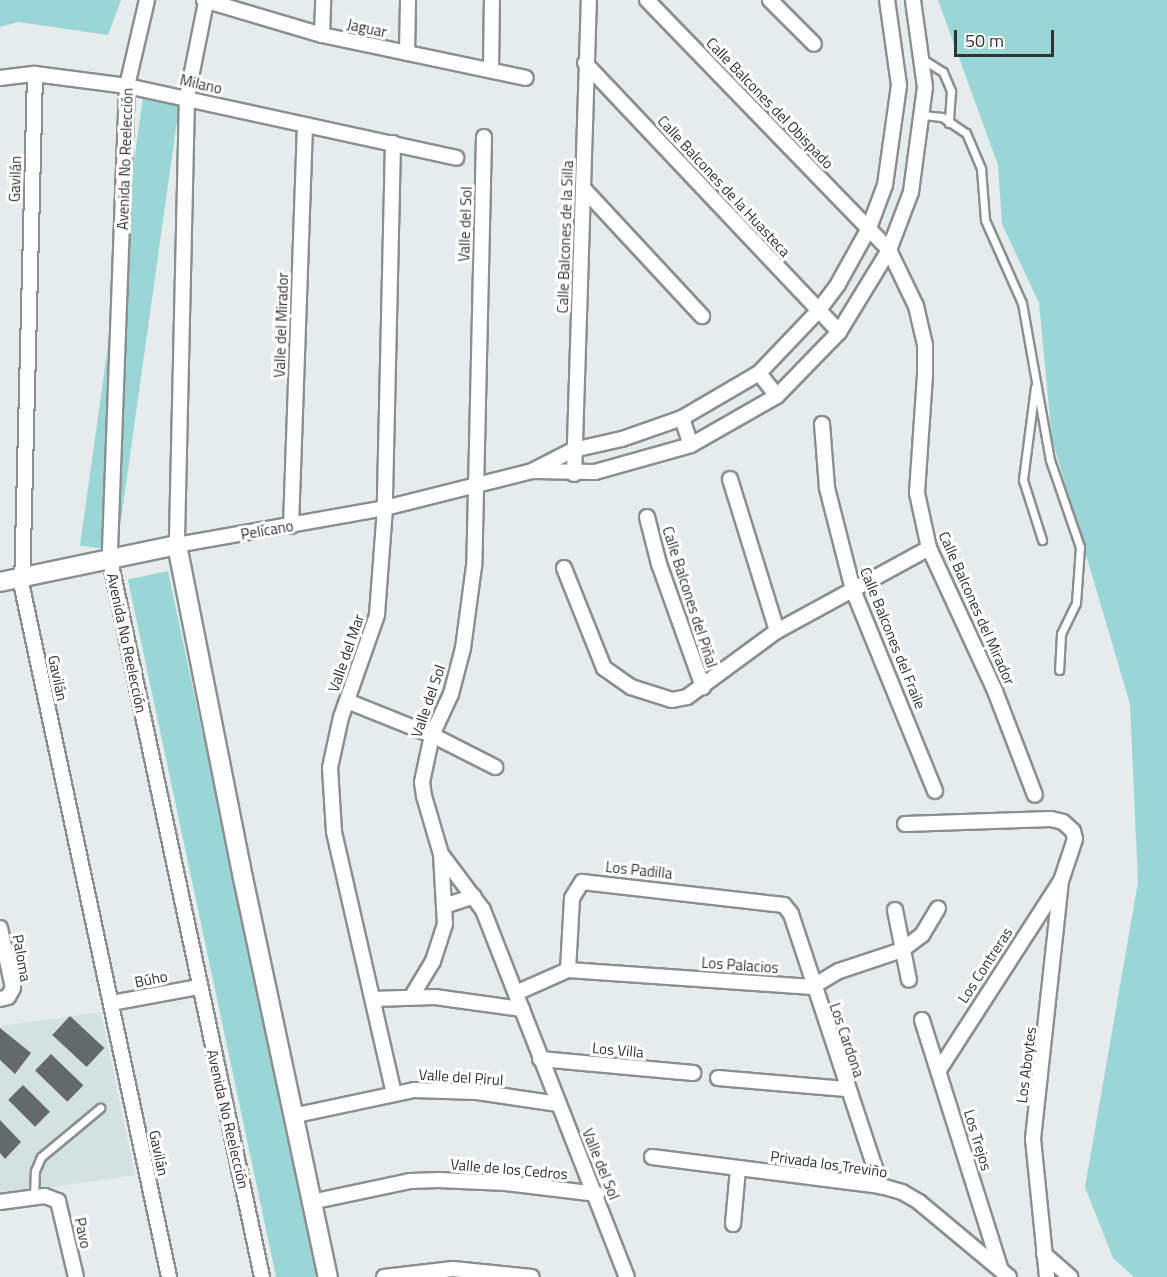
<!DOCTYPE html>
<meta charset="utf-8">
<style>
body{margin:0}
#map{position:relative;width:1167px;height:1277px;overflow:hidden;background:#e6ebeb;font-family:"Titillium Web",sans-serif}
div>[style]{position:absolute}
.built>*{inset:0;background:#d3e2e1}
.green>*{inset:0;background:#9ad6d5;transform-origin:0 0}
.building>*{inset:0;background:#646969;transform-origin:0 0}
.roads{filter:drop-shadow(2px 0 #8a8f8f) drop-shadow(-2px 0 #8a8f8f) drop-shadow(0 2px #8a8f8f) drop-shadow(0 -2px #8a8f8f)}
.lane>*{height:7px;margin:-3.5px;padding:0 3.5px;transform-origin:3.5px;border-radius:3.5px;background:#fff}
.street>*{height:14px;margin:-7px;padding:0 7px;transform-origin:7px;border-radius:7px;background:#fff}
.secondary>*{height:18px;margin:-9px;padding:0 9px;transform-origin:9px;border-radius:9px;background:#fff}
span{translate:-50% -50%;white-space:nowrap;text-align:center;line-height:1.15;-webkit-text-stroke:6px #fff;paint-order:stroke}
.street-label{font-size:15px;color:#313333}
.scale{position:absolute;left:954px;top:30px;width:100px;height:27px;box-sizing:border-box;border:3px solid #313333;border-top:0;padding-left:8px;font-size:18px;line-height:21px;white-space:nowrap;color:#313333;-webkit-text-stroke:4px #fff;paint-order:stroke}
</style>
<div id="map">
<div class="built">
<i style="clip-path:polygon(101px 1012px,135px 1175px,0 1195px,0 1026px)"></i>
</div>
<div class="green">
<i style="clip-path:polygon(0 0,121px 0,108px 35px,18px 22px,0 27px)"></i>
<i style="clip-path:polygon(938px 0,1167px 0,1167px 1277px,1134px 1277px,1113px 1258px,1085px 1187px,1138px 882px,1130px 704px,1052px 439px,1039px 303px,1002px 224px,998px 165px)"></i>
<i style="left:143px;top:97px;width:37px;height:453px;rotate:8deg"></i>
<i style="left:168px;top:571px;width:721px;height:41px;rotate:78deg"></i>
</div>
<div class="building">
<i style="left:70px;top:1016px;width:47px;height:26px;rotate:43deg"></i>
<i style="clip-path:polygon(0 1028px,31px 1053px,15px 1074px,0 1060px)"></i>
<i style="left:51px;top:1054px;width:45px;height:23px;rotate:44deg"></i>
<i style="left:23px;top:1085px;width:38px;height:21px;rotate:45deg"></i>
<i style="clip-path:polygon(0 1120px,21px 1142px,5px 1159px,0 1153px)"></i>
</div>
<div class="roads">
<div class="lane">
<i style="left:924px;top:60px;width:22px;rotate:32deg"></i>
<i style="left:943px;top:72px;width:21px;rotate:67deg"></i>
<i style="left:951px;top:91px;width:32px;rotate:94deg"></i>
<i style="left:923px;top:115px;width:19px;rotate:6deg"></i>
<i style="left:942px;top:117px;width:29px;rotate:34deg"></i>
<i style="left:966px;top:133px;width:39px;rotate:67deg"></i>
<i style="left:981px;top:169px;width:51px;rotate:85.5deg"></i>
<i style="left:985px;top:220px;width:91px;rotate:66deg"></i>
<i style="left:1022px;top:303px;width:159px;rotate:79.9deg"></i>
<i style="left:1050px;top:460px;width:92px;rotate:71deg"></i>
<i style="left:1080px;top:547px;width:56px;rotate:94.1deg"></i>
<i style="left:1076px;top:603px;width:34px;rotate:116deg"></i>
<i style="left:1061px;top:634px;width:36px;rotate:93deg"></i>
<i style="left:1035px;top:387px;width:94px;rotate:97.4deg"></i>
<i style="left:1023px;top:480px;width:63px;rotate:72.4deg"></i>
<i style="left:34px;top:1197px;width:26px;rotate:-88deg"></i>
<i style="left:35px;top:1171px;width:15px;rotate:-67deg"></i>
<i style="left:41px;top:1157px;width:77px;rotate:-39.7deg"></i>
</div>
<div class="street">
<i style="left:147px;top:0;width:88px;rotate:103.1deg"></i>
<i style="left:127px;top:86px;width:474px;rotate:92.1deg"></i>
<i style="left:110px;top:560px;width:733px;rotate:78.03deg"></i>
<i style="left:204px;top:0;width:123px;rotate:16.5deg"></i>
<i style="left:322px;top:35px;width:208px;rotate:11.9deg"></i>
<i style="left:647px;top:0;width:348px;rotate:45.9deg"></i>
<i style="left:889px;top:250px;width:62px;rotate:64.3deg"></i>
<i style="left:916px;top:306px;width:40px;rotate:77deg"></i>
<i style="left:925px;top:345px;width:30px;rotate:90deg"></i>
<i style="left:925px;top:375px;width:118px;rotate:93.9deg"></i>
<i style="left:917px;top:493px;width:56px;rotate:77.7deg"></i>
<i style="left:929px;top:548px;width:157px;rotate:65.2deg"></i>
<i style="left:995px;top:691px;width:111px;rotate:69deg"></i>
<i style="left:770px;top:0;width:62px;rotate:45deg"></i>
<i style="left:206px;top:2px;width:97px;rotate:101.3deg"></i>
<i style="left:187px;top:97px;width:448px;rotate:91.3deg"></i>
<i style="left:177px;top:545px;width:211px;rotate:-10.1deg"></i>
<i style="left:385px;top:508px;width:152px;rotate:-14.1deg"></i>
<i style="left:532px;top:471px;width:46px;rotate:-27.1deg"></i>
<i style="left:573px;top:450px;width:50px;rotate:-12.7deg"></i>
<i style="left:622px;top:439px;width:64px;rotate:-19.3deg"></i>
<i style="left:682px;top:418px;width:89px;rotate:-30.3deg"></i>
<i style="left:759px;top:373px;width:86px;rotate:-46.4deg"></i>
<i style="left:818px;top:311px;width:34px;rotate:-53deg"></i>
<i style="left:838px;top:284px;width:64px;rotate:-61deg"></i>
<i style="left:869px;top:228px;width:46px;rotate:-69.6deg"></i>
<i style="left:885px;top:185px;width:101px;rotate:-82deg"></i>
<i style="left:899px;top:85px;width:86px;rotate:-98deg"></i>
<i style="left:322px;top:35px;width:35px;rotate:-88deg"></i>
<i style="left:407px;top:53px;width:53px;rotate:-88.9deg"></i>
<i style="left:585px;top:63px;width:370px;rotate:46.6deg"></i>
<i style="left:491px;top:68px;width:68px;rotate:-89.2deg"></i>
<i style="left:35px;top:74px;width:513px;rotate:91.45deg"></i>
<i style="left:22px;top:587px;width:705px;rotate:77.97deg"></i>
<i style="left:0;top:78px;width:35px;rotate:-7deg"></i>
<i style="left:35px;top:74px;width:93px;rotate:7.4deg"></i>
<i style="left:127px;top:86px;width:337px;rotate:12.3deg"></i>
<i style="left:484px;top:137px;width:429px;rotate:91.3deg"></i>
<i style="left:474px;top:566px;width:83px;rotate:97.6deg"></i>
<i style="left:463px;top:648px;width:48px;rotate:104.6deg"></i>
<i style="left:451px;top:694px;width:45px;rotate:114.9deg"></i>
<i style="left:432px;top:735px;width:48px;rotate:102deg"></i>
<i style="left:422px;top:782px;width:14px;rotate:82deg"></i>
<i style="left:424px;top:796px;width:60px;rotate:73.7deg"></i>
<i style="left:441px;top:854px;width:70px;rotate:53.1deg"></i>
<i style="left:483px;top:910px;width:394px;rotate:68.6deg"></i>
<i style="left:393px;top:143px;width:365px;rotate:91.3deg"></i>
<i style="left:385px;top:508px;width:107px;rotate:94.3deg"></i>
<i style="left:377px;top:615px;width:108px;rotate:109.4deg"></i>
<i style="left:341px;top:717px;width:52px;rotate:102.2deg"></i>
<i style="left:330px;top:768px;width:64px;rotate:86.4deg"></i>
<i style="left:334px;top:832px;width:268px;rotate:77.1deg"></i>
<i style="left:583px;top:188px;width:175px;rotate:47.1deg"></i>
<i style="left:759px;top:373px;width:29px;rotate:52deg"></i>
<i style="left:682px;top:418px;width:28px;rotate:72deg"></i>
<i style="left:822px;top:424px;width:64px;rotate:85.5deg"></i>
<i style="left:827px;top:488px;width:105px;rotate:75.7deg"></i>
<i style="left:853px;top:590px;width:217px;rotate:67.8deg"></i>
<i style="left:533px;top:471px;width:62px;rotate:0.9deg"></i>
<i style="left:595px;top:472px;width:100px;rotate:-15.7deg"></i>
<i style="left:691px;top:445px;width:99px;rotate:-29.7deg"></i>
<i style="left:777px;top:396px;width:89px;rotate:-45.9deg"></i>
<i style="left:839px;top:332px;width:96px;rotate:-58.6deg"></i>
<i style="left:889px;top:250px;width:62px;rotate:-69.2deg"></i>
<i style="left:911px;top:192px;width:106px;rotate:-82.4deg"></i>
<i style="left:925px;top:87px;width:88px;rotate:-97.9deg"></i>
<i style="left:574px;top:474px;width:474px;rotate:-88.2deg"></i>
<i style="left:730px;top:479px;width:159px;rotate:72.8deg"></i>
<i style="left:647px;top:517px;width:49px;rotate:75.7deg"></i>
<i style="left:659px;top:564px;width:131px;rotate:70.3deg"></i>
<i style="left:291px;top:526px;width:401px;rotate:-88deg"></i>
<i style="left:564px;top:568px;width:108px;rotate:68.2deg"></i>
<i style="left:604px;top:668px;width:33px;rotate:35deg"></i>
<i style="left:631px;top:687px;width:43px;rotate:17.6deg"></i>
<i style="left:672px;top:700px;width:15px;rotate:-11deg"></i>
<i style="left:687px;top:697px;width:112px;rotate:-36.3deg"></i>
<i style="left:777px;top:631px;width:173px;rotate:-28.6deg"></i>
<i style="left:347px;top:701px;width:92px;rotate:21.8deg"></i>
<i style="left:432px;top:735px;width:71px;rotate:26.9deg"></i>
<i style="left:905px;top:824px;width:146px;rotate:-2deg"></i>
<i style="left:1051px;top:819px;width:12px;rotate:14deg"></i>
<i style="left:1063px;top:822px;width:13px;rotate:42deg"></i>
<i style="left:1073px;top:831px;width:8px;rotate:76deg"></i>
<i style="left:1075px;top:839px;width:44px;rotate:108.4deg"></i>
<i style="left:1061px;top:881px;width:260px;rotate:96.2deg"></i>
<i style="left:1033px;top:1139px;width:139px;rotate:84.2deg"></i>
<i style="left:447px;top:905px;width:28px;rotate:-18deg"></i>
<i style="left:895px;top:910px;width:71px;rotate:78.7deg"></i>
<i style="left:0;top:928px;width:61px;rotate:77.8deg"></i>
<i style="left:13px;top:988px;width:10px;rotate:119deg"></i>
<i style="left:8px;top:997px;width:8px;rotate:166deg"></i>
<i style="left:568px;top:970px;width:72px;rotate:-86.8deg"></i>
<i style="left:572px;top:898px;width:19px;rotate:-58deg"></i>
<i style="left:582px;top:882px;width:203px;rotate:6.5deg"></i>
<i style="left:784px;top:905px;width:11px;rotate:52deg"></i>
<i style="left:791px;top:914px;width:287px;rotate:71.7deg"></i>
<i style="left:516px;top:993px;width:57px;rotate:-23.9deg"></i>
<i style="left:568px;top:970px;width:245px;rotate:4deg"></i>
<i style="left:812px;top:987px;width:31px;rotate:-31deg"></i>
<i style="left:839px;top:971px;width:66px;rotate:-18.4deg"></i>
<i style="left:902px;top:950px;width:25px;rotate:-37deg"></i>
<i style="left:922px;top:935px;width:31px;rotate:-59deg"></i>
<i style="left:412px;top:996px;width:41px;rotate:-59deg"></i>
<i style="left:433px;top:961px;width:39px;rotate:-72deg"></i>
<i style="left:445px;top:924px;width:70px;rotate:-93.3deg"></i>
<i style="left:373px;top:999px;width:62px;rotate:-1.8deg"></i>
<i style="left:435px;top:997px;width:88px;rotate:7.9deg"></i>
<i style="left:111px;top:1003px;width:88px;rotate:-10.4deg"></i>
<i style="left:922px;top:1020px;width:262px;rotate:72.5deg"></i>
<i style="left:540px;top:1059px;width:154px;rotate:5.2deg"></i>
<i style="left:939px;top:1070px;width:224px;rotate:-57.2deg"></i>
<i style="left:718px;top:1078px;width:128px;rotate:4.9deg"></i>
<i style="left:292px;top:1116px;width:125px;rotate:-12deg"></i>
<i style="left:414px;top:1090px;width:63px;rotate:1.8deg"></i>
<i style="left:477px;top:1092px;width:82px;rotate:8.4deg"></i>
<i style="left:652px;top:1157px;width:231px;rotate:7.2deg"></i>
<i style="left:881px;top:1186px;width:22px;rotate:16deg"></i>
<i style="left:902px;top:1192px;width:20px;rotate:30deg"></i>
<i style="left:919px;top:1202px;width:117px;rotate:39.8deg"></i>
<i style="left:0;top:1202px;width:45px;rotate:-7.6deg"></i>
<i style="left:45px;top:1196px;width:14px;rotate:21deg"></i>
<i style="left:58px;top:1201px;width:78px;rotate:76.7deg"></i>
<i style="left:311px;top:1202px;width:102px;rotate:-11.9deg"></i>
<i style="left:411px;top:1181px;width:27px;rotate:-2deg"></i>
<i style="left:438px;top:1180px;width:68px;rotate:2.5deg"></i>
<i style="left:506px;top:1183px;width:92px;rotate:6.9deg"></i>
<i style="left:733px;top:1224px;width:55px;rotate:-84.8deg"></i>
<i style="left:1044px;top:1254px;width:35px;rotate:41deg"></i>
<i style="left:384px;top:1277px;width:69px;rotate:-6.6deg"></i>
<i style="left:453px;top:1269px;width:79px;rotate:5.8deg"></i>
</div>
<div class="secondary">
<i style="left:0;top:582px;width:181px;rotate:-11.8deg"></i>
<i style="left:177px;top:545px;width:339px;rotate:78.8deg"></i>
<i style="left:243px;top:878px;width:408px;rotate:78deg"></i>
</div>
</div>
<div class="street-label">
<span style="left:367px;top:28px;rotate:12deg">Jaguar</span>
<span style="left:201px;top:84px;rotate:13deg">Milano</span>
<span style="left:770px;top:103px;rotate:46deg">Calle Balcones del Obispado</span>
<span style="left:125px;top:159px;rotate:-88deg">Avenida No Reelección</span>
<span style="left:15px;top:179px;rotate:-88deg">Gavilán</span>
<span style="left:724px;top:186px;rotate:47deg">Calle Balcones de la Huasteca</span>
<span style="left:465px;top:224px;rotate:-88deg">Valle del Sol</span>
<span style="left:565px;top:237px;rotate:-88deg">Calle Balcones de la Silla</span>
<span style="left:281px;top:325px;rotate:-88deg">Valle del Mirador</span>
<span style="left:267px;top:530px;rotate:-10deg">Pelícano</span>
<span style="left:690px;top:597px;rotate:72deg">Calle Balcones del Piñal</span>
<span style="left:977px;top:608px;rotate:66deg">Calle Balcones del Mirador</span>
<span style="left:893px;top:638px;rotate:68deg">Calle Balcones del Fraile</span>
<span style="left:127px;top:643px;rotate:78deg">Avenida No Reelección</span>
<span style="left:346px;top:653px;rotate:-71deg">Valle del Mar</span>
<span style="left:58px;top:678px;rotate:78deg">Gavilán</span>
<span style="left:428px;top:701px;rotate:-71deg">Valle del Sol</span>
<span style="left:639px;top:870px;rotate:6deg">Los Padilla</span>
<span style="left:22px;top:958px;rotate:80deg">Paloma</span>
<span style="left:740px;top:965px;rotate:4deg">Los Palacios</span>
<span style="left:985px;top:965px;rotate:-57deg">Los Contreras</span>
<span style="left:151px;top:979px;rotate:-11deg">Búho</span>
<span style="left:847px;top:1040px;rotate:71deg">Los Cardona</span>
<span style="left:618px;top:1050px;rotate:5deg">Los Villa</span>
<span style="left:1026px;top:1065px;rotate:-83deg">Los Aboytes</span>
<span style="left:461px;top:1077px;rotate:4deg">Valle del Pirul</span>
<span style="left:228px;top:1119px;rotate:77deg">Avenida No Reelección</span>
<span style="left:978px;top:1140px;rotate:73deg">Los Trejos</span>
<span style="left:159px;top:1153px;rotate:78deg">Gavilán</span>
<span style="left:601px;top:1164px;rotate:68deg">Valle del Sol</span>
<span style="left:829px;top:1164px;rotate:8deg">Privada los Treviño</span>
<span style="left:509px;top:1169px;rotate:5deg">Valle de los Cedros</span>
<span style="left:83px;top:1233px;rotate:78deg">Pavo</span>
</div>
<div class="scale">50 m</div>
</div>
